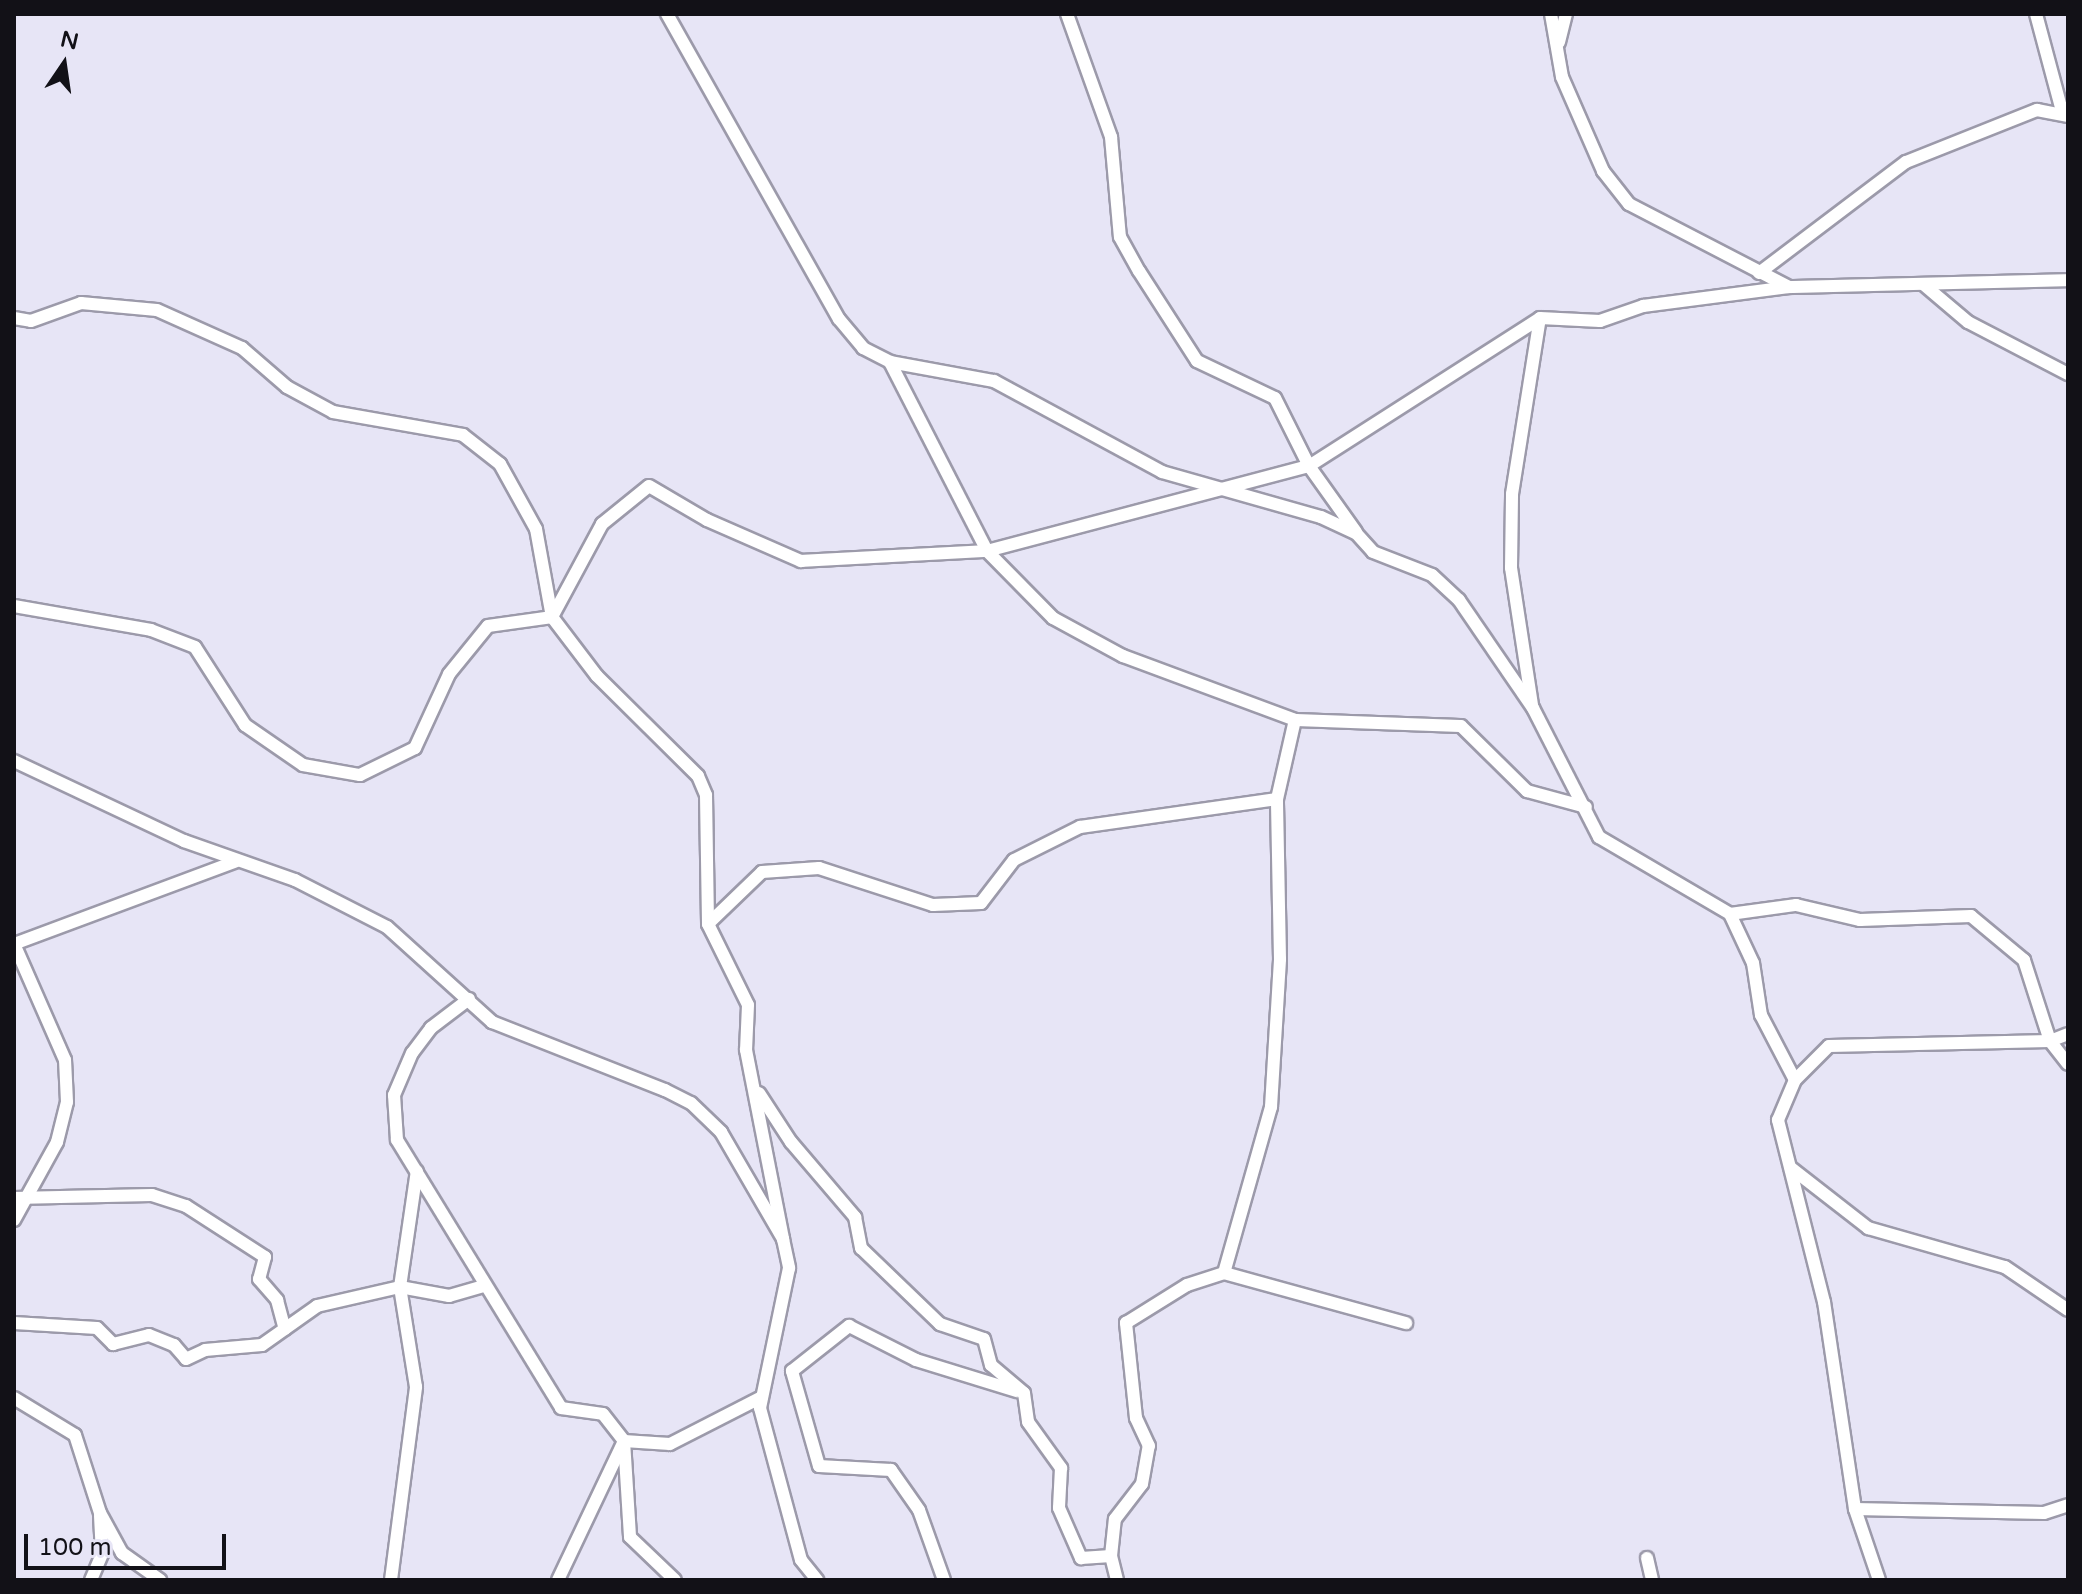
<!DOCTYPE html>
<style>
body{margin:0}
#map{position:relative;width:2082px;height:1594px;overflow:hidden;background:#e7e5f6;font-family:"Varela Round",sans-serif}
div>[style]{position:absolute}
.roads{filter:drop-shadow(2px 0 #9c9aaa) drop-shadow(-2px 0 #9c9aaa) drop-shadow(0 2px #9c9aaa) drop-shadow(0 -2px #9c9aaa)}
.street>*{height:12px;margin:-6px;padding:0 6px;transform-origin:6px;border-radius:6px;background:#fff}
span{translate:-50% -50%;white-space:nowrap;text-align:center;line-height:1.15;-webkit-text-stroke:8px #e7e5f6;paint-order:stroke}
.frame{position:absolute;inset:0;border:16px solid #121117;pointer-events:none}
.north{position:absolute;left:24px;top:24px;width:80px;height:80px;-webkit-text-stroke:6px #e7e5f6;paint-order:stroke;rotate:13deg;font-size:22px;font-weight:700;line-height:32px;text-align:center;color:#121117}
.north::after{content:'';display:block;margin:auto;width:28px;height:36px;background:#121117;clip-path:polygon(50% 0,100% 100%,50% 72%,0 100%)}
.scale{position:absolute;left:24px;top:1534px;width:202px;height:36px;box-sizing:border-box;border:4px solid #121117;border-top:0;padding-left:10px;font-size:24px;line-height:28px;white-space:nowrap;color:#121117;-webkit-text-stroke:6px #e7e5f6;paint-order:stroke}
</style>
<div id="map">
<div class="roads">
<div class="street">
<i style="left:667px;top:14px;width:350px;rotate:60.6deg"></i>
<i style="left:839px;top:319px;width:38px;rotate:50deg"></i>
<i style="left:863px;top:348px;width:30px;rotate:27deg"></i>
<i style="left:890px;top:362px;width:106px;rotate:10.4deg"></i>
<i style="left:994px;top:381px;width:191px;rotate:28.4deg"></i>
<i style="left:1162px;top:472px;width:165px;rotate:15.8deg"></i>
<i style="left:1321px;top:517px;width:38px;rotate:25deg"></i>
<i style="left:1356px;top:533px;width:25px;rotate:48deg"></i>
<i style="left:1373px;top:552px;width:63px;rotate:21.3deg"></i>
<i style="left:1432px;top:575px;width:37px;rotate:43deg"></i>
<i style="left:1459px;top:600px;width:131px;rotate:55.6deg"></i>
<i style="left:1533px;top:708px;width:145px;rotate:62.9deg"></i>
<i style="left:1599px;top:837px;width:152px;rotate:30.4deg"></i>
<i style="left:1730px;top:914px;width:54px;rotate:64.9deg"></i>
<i style="left:1753px;top:963px;width:53px;rotate:81.3deg"></i>
<i style="left:1761px;top:1015px;width:73px;rotate:62.4deg"></i>
<i style="left:1067px;top:14px;width:131px;rotate:70.3deg"></i>
<i style="left:1111px;top:137px;width:100px;rotate:84.9deg"></i>
<i style="left:1120px;top:237px;width:39px;rotate:61deg"></i>
<i style="left:1139px;top:271px;width:107px;rotate:57.2deg"></i>
<i style="left:1197px;top:361px;width:86px;rotate:25.4deg"></i>
<i style="left:1275px;top:398px;width:76px;rotate:63.4deg"></i>
<i style="left:1309px;top:466px;width:81px;rotate:54.5deg"></i>
<i style="left:1551px;top:14px;width:64px;rotate:80.1deg"></i>
<i style="left:1562px;top:77px;width:103px;rotate:66.4deg"></i>
<i style="left:1603px;top:171px;width:42px;rotate:51.8deg"></i>
<i style="left:1629px;top:204px;width:180px;rotate:27.4deg"></i>
<i style="left:2036px;top:14px;width:100px;rotate:75deg"></i>
<i style="left:2062px;top:111px;width:7px;rotate:-27deg"></i>
<i style="left:1559px;top:42px;width:29px;rotate:-76deg"></i>
<i style="left:1759px;top:273px;width:184px;rotate:-37.1deg"></i>
<i style="left:1906px;top:162px;width:141px;rotate:-21.7deg"></i>
<i style="left:2037px;top:110px;width:32px;rotate:11deg"></i>
<i style="left:1923px;top:284px;width:59px;rotate:40.2deg"></i>
<i style="left:1968px;top:322px;width:113px;rotate:27.5deg"></i>
<i style="left:14px;top:318px;width:17px;rotate:10deg"></i>
<i style="left:31px;top:321px;width:53px;rotate:-19.8deg"></i>
<i style="left:81px;top:303px;width:76px;rotate:5.3deg"></i>
<i style="left:157px;top:310px;width:93px;rotate:24.1deg"></i>
<i style="left:242px;top:348px;width:60px;rotate:40.9deg"></i>
<i style="left:287px;top:387px;width:52px;rotate:28.5deg"></i>
<i style="left:333px;top:412px;width:132px;rotate:10deg"></i>
<i style="left:463px;top:435px;width:47px;rotate:38.1deg"></i>
<i style="left:500px;top:464px;width:74px;rotate:61deg"></i>
<i style="left:536px;top:529px;width:89px;rotate:79.7deg"></i>
<i style="left:552px;top:617px;width:74px;rotate:52.7deg"></i>
<i style="left:597px;top:676px;width:142px;rotate:44.7deg"></i>
<i style="left:698px;top:776px;width:21px;rotate:67deg"></i>
<i style="left:706px;top:795px;width:129px;rotate:89.1deg"></i>
<i style="left:708px;top:924px;width:90px;rotate:63.7deg"></i>
<i style="left:748px;top:1005px;width:45px;rotate:92.5deg"></i>
<i style="left:746px;top:1050px;width:193px;rotate:78.9deg"></i>
<i style="left:890px;top:362px;width:212px;rotate:62.8deg"></i>
<i style="left:987px;top:551px;width:94px;rotate:45.4deg"></i>
<i style="left:1053px;top:618px;width:80px;rotate:28.5deg"></i>
<i style="left:1123px;top:656px;width:184px;rotate:20.4deg"></i>
<i style="left:1295px;top:720px;width:166px;rotate:2.1deg"></i>
<i style="left:1461px;top:726px;width:93px;rotate:44.6deg"></i>
<i style="left:1527px;top:791px;width:61px;rotate:15.2deg"></i>
<i style="left:14px;top:606px;width:139px;rotate:9.9deg"></i>
<i style="left:151px;top:630px;width:47px;rotate:21.1deg"></i>
<i style="left:195px;top:647px;width:93px;rotate:57.3deg"></i>
<i style="left:245px;top:725px;width:70px;rotate:34.6deg"></i>
<i style="left:303px;top:765px;width:58px;rotate:10deg"></i>
<i style="left:360px;top:775px;width:61px;rotate:-26.1deg"></i>
<i style="left:415px;top:748px;width:81px;rotate:-65.3deg"></i>
<i style="left:449px;top:674px;width:62px;rotate:-50.9deg"></i>
<i style="left:488px;top:626px;width:65px;rotate:-8deg"></i>
<i style="left:552px;top:617px;width:106px;rotate:-61.7deg"></i>
<i style="left:602px;top:524px;width:60px;rotate:-39deg"></i>
<i style="left:649px;top:486px;width:67px;rotate:30.4deg"></i>
<i style="left:707px;top:520px;width:103px;rotate:23.6deg"></i>
<i style="left:801px;top:561px;width:186px;rotate:-3.1deg"></i>
<i style="left:987px;top:551px;width:333px;rotate:-14.8deg"></i>
<i style="left:1309px;top:466px;width:274px;rotate:-32.6deg"></i>
<i style="left:1532px;top:705px;width:139px;rotate:-98.7deg"></i>
<i style="left:1511px;top:568px;width:74px;rotate:-89.2deg"></i>
<i style="left:1512px;top:494px;width:178px;rotate:-81deg"></i>
<i style="left:1540px;top:318px;width:60px;rotate:2.9deg"></i>
<i style="left:1600px;top:321px;width:46px;rotate:-19.2deg"></i>
<i style="left:1643px;top:306px;width:147px;rotate:-7.4deg"></i>
<i style="left:1789px;top:287px;width:279px;rotate:-1.4deg"></i>
<i style="left:14px;top:761px;width:188px;rotate:25.2deg"></i>
<i style="left:184px;top:841px;width:118px;rotate:19.4deg"></i>
<i style="left:295px;top:880px;width:103px;rotate:27.1deg"></i>
<i style="left:387px;top:927px;width:142px;rotate:42.1deg"></i>
<i style="left:492px;top:1022px;width:186px;rotate:21.5deg"></i>
<i style="left:665px;top:1090px;width:29px;rotate:27deg"></i>
<i style="left:691px;top:1103px;width:42px;rotate:44deg"></i>
<i style="left:721px;top:1132px;width:124px;rotate:59.9deg"></i>
<i style="left:783px;top:1239px;width:30px;rotate:78deg"></i>
<i style="left:789px;top:1268px;width:143px;rotate:101.7deg"></i>
<i style="left:760px;top:1408px;width:157px;rotate:74.9deg"></i>
<i style="left:801px;top:1560px;width:26px;rotate:51deg"></i>
<i style="left:1730px;top:914px;width:67px;rotate:-7.8deg"></i>
<i style="left:1796px;top:905px;width:66px;rotate:13.2deg"></i>
<i style="left:1860px;top:920px;width:111px;rotate:-2.1deg"></i>
<i style="left:1971px;top:916px;width:69px;rotate:39.7deg"></i>
<i style="left:2024px;top:960px;width:85px;rotate:72.2deg"></i>
<i style="left:2050px;top:1041px;width:29px;rotate:52deg"></i>
<i style="left:708px;top:924px;width:75px;rotate:-43.9deg"></i>
<i style="left:762px;top:872px;width:57px;rotate:-4deg"></i>
<i style="left:819px;top:868px;width:120px;rotate:18deg"></i>
<i style="left:933px;top:905px;width:48px;rotate:-2.4deg"></i>
<i style="left:981px;top:903px;width:54px;rotate:-52.5deg"></i>
<i style="left:1014px;top:860px;width:74px;rotate:-26.6deg"></i>
<i style="left:1080px;top:827px;width:199px;rotate:-8.1deg"></i>
<i style="left:1277px;top:799px;width:81px;rotate:-77.2deg"></i>
<i style="left:14px;top:944px;width:236px;rotate:-20.4deg"></i>
<i style="left:469px;top:999px;width:48px;rotate:142.7deg"></i>
<i style="left:431px;top:1028px;width:31px;rotate:127deg"></i>
<i style="left:412px;top:1053px;width:46px;rotate:113.2deg"></i>
<i style="left:394px;top:1095px;width:45px;rotate:86.2deg"></i>
<i style="left:397px;top:1140px;width:314px;rotate:58.5deg"></i>
<i style="left:561px;top:1408px;width:42px;rotate:8.1deg"></i>
<i style="left:603px;top:1414px;width:34px;rotate:52deg"></i>
<i style="left:624px;top:1441px;width:96px;rotate:86.4deg"></i>
<i style="left:630px;top:1537px;width:62px;rotate:43.7deg"></i>
<i style="left:759px;top:1093px;width:59px;rotate:56.9deg"></i>
<i style="left:791px;top:1142px;width:99px;rotate:49.5deg"></i>
<i style="left:855px;top:1217px;width:32px;rotate:79deg"></i>
<i style="left:861px;top:1248px;width:110px;rotate:43.9deg"></i>
<i style="left:940px;top:1324px;width:46px;rotate:18.8deg"></i>
<i style="left:984px;top:1339px;width:27px;rotate:75deg"></i>
<i style="left:991px;top:1365px;width:43px;rotate:40.3deg"></i>
<i style="left:1024px;top:1393px;width:29px;rotate:82deg"></i>
<i style="left:1028px;top:1422px;width:57px;rotate:54.3deg"></i>
<i style="left:1061px;top:1468px;width:40px;rotate:92.9deg"></i>
<i style="left:1059px;top:1508px;width:55px;rotate:66.3deg"></i>
<i style="left:1081px;top:1558px;width:30px;rotate:-4deg"></i>
<i style="left:1111px;top:1556px;width:25px;rotate:76deg"></i>
<i style="left:1791px;top:1168px;width:98px;rotate:37.9deg"></i>
<i style="left:1868px;top:1228px;width:142px;rotate:15.9deg"></i>
<i style="left:2005px;top:1267px;width:76px;rotate:34.3deg"></i>
<i style="left:14px;top:1198px;width:138px;rotate:-1.2deg"></i>
<i style="left:152px;top:1195px;width:36px;rotate:18deg"></i>
<i style="left:186px;top:1206px;width:94px;rotate:32.8deg"></i>
<i style="left:265px;top:1257px;width:23px;rotate:105deg"></i>
<i style="left:259px;top:1279px;width:28px;rotate:49deg"></i>
<i style="left:277px;top:1300px;width:30px;rotate:75deg"></i>
<i style="left:14px;top:1220px;width:89px;rotate:-61.1deg"></i>
<i style="left:57px;top:1142px;width:41px;rotate:-76deg"></i>
<i style="left:67px;top:1102px;width:42px;rotate:-92.7deg"></i>
<i style="left:65px;top:1060px;width:127px;rotate:-113.7deg"></i>
<i style="left:1224px;top:1273px;width:173px;rotate:-74.2deg"></i>
<i style="left:1271px;top:1107px;width:148px;rotate:-86.5deg"></i>
<i style="left:1280px;top:959px;width:160px;rotate:-91.1deg"></i>
<i style="left:14px;top:1323px;width:83px;rotate:3.4deg"></i>
<i style="left:97px;top:1328px;width:23px;rotate:45deg"></i>
<i style="left:113px;top:1344px;width:37px;rotate:-14deg"></i>
<i style="left:149px;top:1335px;width:27px;rotate:22deg"></i>
<i style="left:174px;top:1345px;width:18px;rotate:49deg"></i>
<i style="left:186px;top:1359px;width:21px;rotate:-25deg"></i>
<i style="left:205px;top:1350px;width:57px;rotate:-5deg"></i>
<i style="left:262px;top:1345px;width:67px;rotate:-35.3deg"></i>
<i style="left:317px;top:1306px;width:85px;rotate:-12.9deg"></i>
<i style="left:400px;top:1287px;width:50px;rotate:10.4deg"></i>
<i style="left:449px;top:1296px;width:37px;rotate:-16deg"></i>
<i style="left:14px;top:1398px;width:71px;rotate:31.2deg"></i>
<i style="left:75px;top:1435px;width:82px;rotate:72.2deg"></i>
<i style="left:100px;top:1513px;width:46px;rotate:61.2deg"></i>
<i style="left:122px;top:1553px;width:47px;rotate:35.4deg"></i>
<i style="left:1855px;top:1509px;width:189px;rotate:1.2deg"></i>
<i style="left:2044px;top:1513px;width:25px;rotate:-18deg"></i>
<i style="left:1111px;top:1556px;width:37px;rotate:-84deg"></i>
<i style="left:1115px;top:1519px;width:44px;rotate:-52.4deg"></i>
<i style="left:1142px;top:1484px;width:39px;rotate:-80deg"></i>
<i style="left:1149px;top:1446px;width:31px;rotate:-115deg"></i>
<i style="left:1136px;top:1418px;width:96px;rotate:-96deg"></i>
<i style="left:1126px;top:1323px;width:72px;rotate:-31.9deg"></i>
<i style="left:1187px;top:1285px;width:39px;rotate:-18deg"></i>
<i style="left:1224px;top:1273px;width:189px;rotate:15.4deg"></i>
<i style="left:1647px;top:1558px;width:23px;rotate:77deg"></i>
<i style="left:91px;top:1580px;width:28px;rotate:-67deg"></i>
<i style="left:102px;top:1554px;width:38px;rotate:-93deg"></i>
<i style="left:391px;top:1580px;width:195px;rotate:-82.6deg"></i>
<i style="left:416px;top:1387px;width:101px;rotate:-99.1deg"></i>
<i style="left:400px;top:1287px;width:117px;rotate:-81.7deg"></i>
<i style="left:558px;top:1580px;width:154px;rotate:-64.6deg"></i>
<i style="left:624px;top:1441px;width:46px;rotate:3.7deg"></i>
<i style="left:670px;top:1444px;width:103px;rotate:-27.1deg"></i>
<i style="left:944px;top:1580px;width:74px;rotate:-109.7deg"></i>
<i style="left:919px;top:1510px;width:49px;rotate:-125deg"></i>
<i style="left:891px;top:1470px;width:72px;rotate:-176.8deg"></i>
<i style="left:819px;top:1466px;width:99px;rotate:-105.9deg"></i>
<i style="left:792px;top:1371px;width:73px;rotate:-38.3deg"></i>
<i style="left:849px;top:1326px;width:75px;rotate:26.9deg"></i>
<i style="left:916px;top:1360px;width:106px;rotate:17.1deg"></i>
<i style="left:1879px;top:1580px;width:75px;rotate:-108.7deg"></i>
<i style="left:1855px;top:1509px;width:209px;rotate:-98.5deg"></i>
<i style="left:1824px;top:1302px;width:188px;rotate:-104.2deg"></i>
<i style="left:1778px;top:1120px;width:43px;rotate:-67deg"></i>
<i style="left:1795px;top:1080px;width:48px;rotate:-45deg"></i>
<i style="left:1829px;top:1046px;width:221px;rotate:-1.3deg"></i>
<i style="left:2050px;top:1041px;width:19px;rotate:-21deg"></i>
</div>
</div>
<div class="frame"></div>
<div class="north">N</div>
<div class="scale">100 m</div>
</div>
